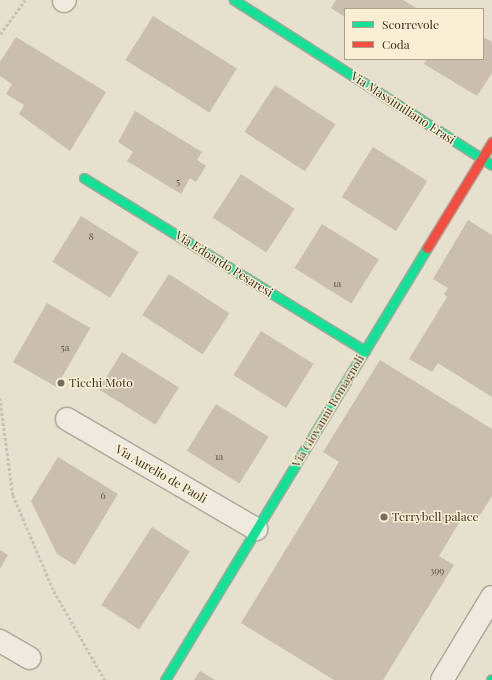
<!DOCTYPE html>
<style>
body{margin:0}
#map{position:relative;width:492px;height:680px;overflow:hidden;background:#e6e0ce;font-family:"Playfair Display",serif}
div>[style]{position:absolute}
.building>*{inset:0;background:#cabeaf;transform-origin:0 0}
.path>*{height:2.5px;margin-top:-1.25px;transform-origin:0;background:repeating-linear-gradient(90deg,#c7c1b7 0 3px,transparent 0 5px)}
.roads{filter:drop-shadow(1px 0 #aca597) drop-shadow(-1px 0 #aca597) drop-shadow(0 1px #aca597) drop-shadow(0 -1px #aca597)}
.street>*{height:22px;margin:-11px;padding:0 11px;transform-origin:11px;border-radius:11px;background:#eeeae0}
.fast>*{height:9px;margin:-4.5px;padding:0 4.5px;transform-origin:4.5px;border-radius:4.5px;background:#16e098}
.jam>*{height:9px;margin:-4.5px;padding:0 4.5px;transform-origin:4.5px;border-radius:4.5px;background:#f24e42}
.dots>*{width:11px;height:11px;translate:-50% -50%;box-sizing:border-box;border:2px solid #f8efd4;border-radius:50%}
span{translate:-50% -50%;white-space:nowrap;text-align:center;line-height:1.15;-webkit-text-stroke:3px #f8efd4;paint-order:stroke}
.number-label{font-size:10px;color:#605142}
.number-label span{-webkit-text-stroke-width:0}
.street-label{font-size:12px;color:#3c2d1e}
.poi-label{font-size:12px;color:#3c2d1e}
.left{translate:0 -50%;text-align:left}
.legend{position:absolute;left:344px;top:8px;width:140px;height:52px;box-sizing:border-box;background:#f8efd4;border:1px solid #ada18b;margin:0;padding:5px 7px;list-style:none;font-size:12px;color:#3c2d1e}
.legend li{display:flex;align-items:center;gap:8px;height:20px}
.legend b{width:20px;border:1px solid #ada18b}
</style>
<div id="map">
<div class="building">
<i style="clip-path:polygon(336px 0,403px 0,418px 9px,345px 9px,345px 17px,331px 8px)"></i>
<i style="left:153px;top:16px;width:99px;height:52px;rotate:32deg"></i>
<i style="clip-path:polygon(16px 37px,106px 92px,70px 151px,19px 114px,24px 105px,6px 94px,12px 84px,0 76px,0 62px)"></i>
<i style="clip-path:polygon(483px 37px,492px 42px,492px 73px,477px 96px,424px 64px,427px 59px,483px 59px)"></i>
<i style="left:275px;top:85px;width:72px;height:56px;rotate:33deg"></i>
<i style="clip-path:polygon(135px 111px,202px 152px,197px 160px,206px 166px,196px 182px,190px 178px,181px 194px,127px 161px,133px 152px,118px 142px)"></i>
<i style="left:373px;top:147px;width:64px;height:59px;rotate:32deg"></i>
<i style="left:241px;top:174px;width:64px;height:52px;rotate:33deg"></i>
<i style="left:81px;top:216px;width:68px;height:54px;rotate:32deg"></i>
<i style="clip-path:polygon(468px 220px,492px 235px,492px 397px,438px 363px,432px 372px,409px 359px,447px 297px,444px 294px,448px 288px,433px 279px)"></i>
<i style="left:322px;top:224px;width:67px;height:52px;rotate:32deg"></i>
<i style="left:169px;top:274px;width:72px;height:49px;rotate:33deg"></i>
<i style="left:47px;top:303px;width:50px;height:68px;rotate:30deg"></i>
<i style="left:261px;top:331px;width:62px;height:52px;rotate:32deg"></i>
<i style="left:122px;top:352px;width:67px;height:44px;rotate:32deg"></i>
<i style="clip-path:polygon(380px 360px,492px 429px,492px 496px,477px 520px,465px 513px,439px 556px,454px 565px,383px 680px,334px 680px,241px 623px,339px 462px,323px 452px)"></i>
<i style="left:216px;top:404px;width:62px;height:55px;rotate:32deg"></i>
<i style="clip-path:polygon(58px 457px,118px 494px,75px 565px,57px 554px,31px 501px)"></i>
<i style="left:152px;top:527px;width:45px;height:93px;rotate:33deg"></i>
<i style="clip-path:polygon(0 550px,8px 555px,0 569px)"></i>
<i style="clip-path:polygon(200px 671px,215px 680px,194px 680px)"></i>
</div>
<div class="path">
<i style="left:0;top:34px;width:42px;rotate:-53.7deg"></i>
<i style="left:0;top:398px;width:98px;rotate:82.4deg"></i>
<i style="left:13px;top:495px;width:104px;rotate:66.9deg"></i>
<i style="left:54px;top:591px;width:103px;rotate:60.2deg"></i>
</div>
<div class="roads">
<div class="street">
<i style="left:64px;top:1px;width:1px;rotate:-45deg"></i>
<i style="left:67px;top:419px;width:219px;rotate:30.2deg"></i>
<i style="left:0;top:641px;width:34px;rotate:30deg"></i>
<i style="left:442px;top:680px;width:97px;rotate:-58.9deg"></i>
</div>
<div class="fast">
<i style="left:234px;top:0;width:306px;rotate:32.6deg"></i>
<i style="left:84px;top:178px;width:330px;rotate:31.6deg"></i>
<i style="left:165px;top:680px;width:505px;rotate:-58.76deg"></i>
<i style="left:491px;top:680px;width:1px;rotate:-45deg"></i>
</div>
<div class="jam">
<i style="left:427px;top:248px;width:124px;rotate:-58.5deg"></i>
</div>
</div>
<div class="dots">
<i style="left:61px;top:383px;background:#786c5c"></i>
<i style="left:384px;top:517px;background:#786c5c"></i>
</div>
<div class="number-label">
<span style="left:178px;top:182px">5</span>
<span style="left:91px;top:237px">8</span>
<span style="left:337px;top:284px">1a</span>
<span style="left:65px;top:348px">5a</span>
<span style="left:219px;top:457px">1a</span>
<span style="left:103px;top:496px">6</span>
<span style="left:437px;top:571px">399</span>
</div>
<div class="street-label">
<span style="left:403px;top:108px;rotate:33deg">Via Massimiliano Erasi</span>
<span style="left:224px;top:264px;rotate:32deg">Via Edoardo Pesaresi</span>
<span style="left:328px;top:411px;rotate:-59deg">Via Giovanni Romagnoli</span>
<span style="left:161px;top:474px;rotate:30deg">Via Aurelio de Paoli</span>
</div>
<div class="poi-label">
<span class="left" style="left:69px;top:383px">Ticchi Moto</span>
<span class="left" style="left:392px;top:517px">Terrybell palace</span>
</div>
<ul class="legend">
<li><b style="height:5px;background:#16e098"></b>Scorrevole</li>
<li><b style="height:5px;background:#f24e42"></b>Coda</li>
</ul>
</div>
